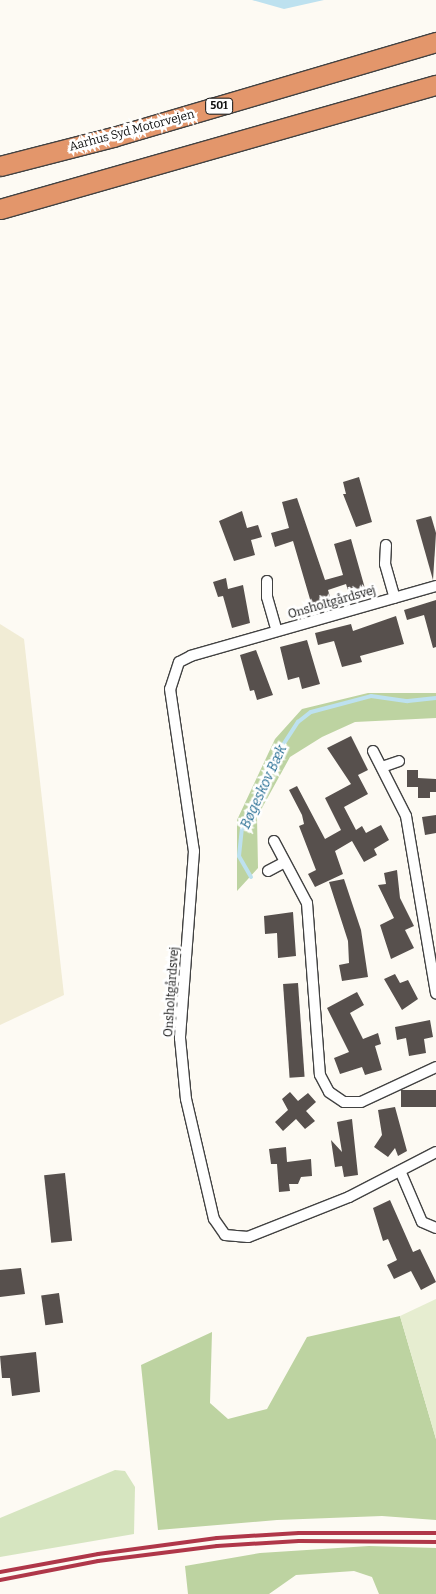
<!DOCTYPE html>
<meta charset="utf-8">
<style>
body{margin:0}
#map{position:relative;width:436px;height:1594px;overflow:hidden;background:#fdfaf3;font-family:Bitter,serif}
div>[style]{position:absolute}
.farmland>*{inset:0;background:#f1ecd5}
.green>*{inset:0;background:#d6e5c0}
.forest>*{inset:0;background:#bdd3a1}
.pitch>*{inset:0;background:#e6edd0}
.water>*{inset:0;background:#bde1ef}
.stream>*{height:4px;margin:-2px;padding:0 2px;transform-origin:2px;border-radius:2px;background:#bde1ef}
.building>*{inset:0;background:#57504d;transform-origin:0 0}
.roads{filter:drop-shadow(1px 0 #424242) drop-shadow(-1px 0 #424242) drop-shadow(0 1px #424242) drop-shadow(0 -1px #424242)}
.street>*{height:10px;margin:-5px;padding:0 5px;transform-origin:5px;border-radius:5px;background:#fff}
.highway>*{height:19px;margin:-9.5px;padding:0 9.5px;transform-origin:9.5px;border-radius:9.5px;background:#e3966b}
.rail>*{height:4px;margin:-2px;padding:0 2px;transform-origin:2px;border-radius:2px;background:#af3749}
span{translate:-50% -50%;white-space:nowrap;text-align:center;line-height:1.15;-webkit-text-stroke:5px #fff;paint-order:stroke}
.shield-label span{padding:1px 4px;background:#fff;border:1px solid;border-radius:4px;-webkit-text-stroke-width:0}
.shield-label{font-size:11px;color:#0f0f0f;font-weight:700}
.street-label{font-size:12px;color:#0f0f0f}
.water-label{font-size:14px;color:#276e93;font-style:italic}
</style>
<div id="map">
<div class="farmland">
<i style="clip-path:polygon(0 624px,24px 639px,64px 995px,0 1025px)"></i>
</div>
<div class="green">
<i style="clip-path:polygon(115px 1470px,125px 1471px,135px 1487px,134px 1534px,0 1557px,0 1518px)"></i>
</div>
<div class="forest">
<i style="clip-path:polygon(368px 693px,436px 693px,436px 718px,355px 722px,322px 737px,290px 757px,257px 817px,258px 868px,237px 891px,237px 820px,275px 739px,302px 709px)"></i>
<i style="clip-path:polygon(400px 1316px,436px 1439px,436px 1520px,382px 1516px,277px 1520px,158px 1530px,141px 1365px,212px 1332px,210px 1403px,228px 1419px,267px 1409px,307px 1337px)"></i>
<i style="clip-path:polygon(369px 1546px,436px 1548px,436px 1594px,379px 1594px,372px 1577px,354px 1571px,296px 1575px,269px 1594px,188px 1594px,185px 1566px,260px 1553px)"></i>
</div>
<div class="pitch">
<i style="clip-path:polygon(436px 1299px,436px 1439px,400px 1316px)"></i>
</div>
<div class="water">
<i style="clip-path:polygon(252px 0,324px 0,284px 9px)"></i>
</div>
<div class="stream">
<i style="left:251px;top:877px;width:24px;rotate:-120deg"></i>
<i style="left:239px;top:856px;width:27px;rotate:-84deg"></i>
<i style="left:242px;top:829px;width:9px;rotate:-36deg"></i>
<i style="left:249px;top:824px;width:79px;rotate:-67.7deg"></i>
<i style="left:279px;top:751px;width:35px;rotate:-57deg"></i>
<i style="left:298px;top:722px;width:16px;rotate:-38deg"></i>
<i style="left:311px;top:712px;width:62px;rotate:-14.9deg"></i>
<i style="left:371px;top:696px;width:37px;rotate:8deg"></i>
<i style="left:408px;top:701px;width:28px;rotate:-6deg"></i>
</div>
<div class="building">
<i style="clip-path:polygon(359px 477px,372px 522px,356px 527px,343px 494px,346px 494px,343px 482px)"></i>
<i style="clip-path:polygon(297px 498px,325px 580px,343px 575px,334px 544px,351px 539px,366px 592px,350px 597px,346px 584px,328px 590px,331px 600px,312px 606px,293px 541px,275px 547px,271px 533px,289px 528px,282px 502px)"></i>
<i style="clip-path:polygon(242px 511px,247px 528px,258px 525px,262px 537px,251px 540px,255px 555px,234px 561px,219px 521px)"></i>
<i style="clip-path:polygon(431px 516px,436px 533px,433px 580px,416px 520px)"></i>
<i style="clip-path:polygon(226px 578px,228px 589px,243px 585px,250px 623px,232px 628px,223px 596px,218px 597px,213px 582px)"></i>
<i style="clip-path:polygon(436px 600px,436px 647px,433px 648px,424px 615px,407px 620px,404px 610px)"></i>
<i style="clip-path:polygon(396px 616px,404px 644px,360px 656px,362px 662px,342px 667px,334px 641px,318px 645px,315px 633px,351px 624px,353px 631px)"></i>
<i style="clip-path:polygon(307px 640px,320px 684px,302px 689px,299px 677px,288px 680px,280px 647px)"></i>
<i style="clip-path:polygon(256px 650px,273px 695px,257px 700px,254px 690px,250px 691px,240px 655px)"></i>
<i style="clip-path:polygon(351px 736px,368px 770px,358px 775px,368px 794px,344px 807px,356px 830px,362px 826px,366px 833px,381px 825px,389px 840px,374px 849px,377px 855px,364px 862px,352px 841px,335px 851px,343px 874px,315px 887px,308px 874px,316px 870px,299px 826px,304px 824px,302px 815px,289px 790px,297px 786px,325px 839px,341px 830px,325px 798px,351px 784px,327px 748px)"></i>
<i style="clip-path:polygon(407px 770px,418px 770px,418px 778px,436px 779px,436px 792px,430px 792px,430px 798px,418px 798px,418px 787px,407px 787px)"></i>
<i style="clip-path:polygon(436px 815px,436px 833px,425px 835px,422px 817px)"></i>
<i style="clip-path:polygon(397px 870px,400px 898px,414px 926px,405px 930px,414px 948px,391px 959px,380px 925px,394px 918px,378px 885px,386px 884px,384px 873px)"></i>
<i style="clip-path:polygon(344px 879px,361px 930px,368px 977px,342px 981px,339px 965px,349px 963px,348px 941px,329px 882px)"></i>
<i style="clip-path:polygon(293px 912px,296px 956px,278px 958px,277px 933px,265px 934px,264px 916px)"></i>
<i style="clip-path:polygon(395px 974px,400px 983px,408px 980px,418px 999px,402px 1010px,384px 979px)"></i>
<i style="left:298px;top:983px;width:94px;height:15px;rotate:86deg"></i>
<i style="clip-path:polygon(357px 992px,364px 1005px,350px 1013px,363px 1039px,378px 1033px,381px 1044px,375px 1046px,382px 1070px,365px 1075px,362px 1067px,340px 1074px,334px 1058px,349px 1052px,327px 1008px)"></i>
<i style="clip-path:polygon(430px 1020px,433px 1037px,424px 1039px,426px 1053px,409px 1056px,406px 1038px,397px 1040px,395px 1027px)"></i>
<i style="left:436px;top:1090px;width:17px;height:35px;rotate:90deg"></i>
<i style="clip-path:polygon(290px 1092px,298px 1101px,308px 1093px,316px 1102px,306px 1111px,315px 1121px,305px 1129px,296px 1119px,283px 1131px,275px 1122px,288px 1110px,282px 1099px)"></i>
<i style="clip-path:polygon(395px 1107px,407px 1151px,398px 1156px,395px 1148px,388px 1157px,374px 1147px,382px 1135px,378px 1110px)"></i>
<i style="clip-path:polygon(352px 1119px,358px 1175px,344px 1177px,342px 1166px,335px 1167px,331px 1140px,342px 1152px,337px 1122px)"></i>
<i style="clip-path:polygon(286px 1147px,287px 1162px,311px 1159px,312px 1176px,301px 1177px,298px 1184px,289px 1184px,290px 1191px,279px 1192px,277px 1164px,271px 1164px,269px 1149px)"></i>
<i style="left:65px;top:1173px;width:68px;height:21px;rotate:84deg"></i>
<i style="clip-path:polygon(390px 1200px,413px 1252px,420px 1249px,436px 1282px,421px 1290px,411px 1271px,394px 1279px,387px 1265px,397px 1260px,388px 1239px,383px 1241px,373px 1208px)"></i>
<i style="clip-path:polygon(21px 1268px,25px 1294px,0 1297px,0 1270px)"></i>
<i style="left:59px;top:1293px;width:30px;height:18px;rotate:82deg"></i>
<i style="clip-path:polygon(36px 1352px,40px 1392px,12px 1396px,10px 1378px,2px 1378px,0 1356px)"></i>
</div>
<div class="roads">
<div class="street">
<i style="left:386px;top:545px;width:19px;rotate:93deg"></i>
<i style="left:385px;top:564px;width:35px;rotate:74deg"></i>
<i style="left:267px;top:581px;width:16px;rotate:90deg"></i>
<i style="left:267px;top:597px;width:35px;rotate:74deg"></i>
<i style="left:436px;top:586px;width:255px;rotate:164.1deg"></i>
<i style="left:191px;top:656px;width:13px;rotate:153deg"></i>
<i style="left:179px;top:662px;width:28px;rotate:108deg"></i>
<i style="left:170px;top:689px;width:164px;rotate:81.6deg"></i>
<i style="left:194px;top:851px;width:188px;rotate:94.3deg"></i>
<i style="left:180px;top:1038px;width:61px;rotate:84.4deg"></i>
<i style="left:186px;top:1099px;width:123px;rotate:76.9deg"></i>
<i style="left:214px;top:1219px;width:19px;rotate:55deg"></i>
<i style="left:225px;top:1235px;width:23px;rotate:5deg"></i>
<i style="left:248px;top:1237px;width:109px;rotate:-21.6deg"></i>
<i style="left:349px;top:1197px;width:98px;rotate:-27.3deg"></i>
<i style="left:373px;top:751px;width:73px;rotate:63.1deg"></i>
<i style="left:406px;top:816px;width:180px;rotate:80.4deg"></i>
<i style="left:382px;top:767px;width:18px;rotate:-19deg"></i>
<i style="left:274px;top:841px;width:70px;rotate:62deg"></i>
<i style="left:307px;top:903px;width:172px;rotate:85.7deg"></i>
<i style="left:320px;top:1075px;width:19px;rotate:62deg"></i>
<i style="left:329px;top:1092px;width:18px;rotate:34deg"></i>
<i style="left:344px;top:1102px;width:17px"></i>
<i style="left:361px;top:1102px;width:83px;rotate:-25deg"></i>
<i style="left:268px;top:871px;width:19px;rotate:-28deg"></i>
<i style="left:401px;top:1173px;width:53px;rotate:66.8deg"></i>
<i style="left:422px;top:1222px;width:15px;rotate:23deg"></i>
</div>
<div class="highway">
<i style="left:0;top:166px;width:117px;rotate:-14.4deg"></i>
<i style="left:113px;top:137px;width:337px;rotate:-16.4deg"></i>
<i style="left:0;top:209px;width:453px;rotate:-15.9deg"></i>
</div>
</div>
<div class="rail">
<i style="left:0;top:1572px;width:100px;rotate:-10.4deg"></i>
<i style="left:98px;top:1554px;width:120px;rotate:-7.7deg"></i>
<i style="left:217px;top:1538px;width:82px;rotate:-3.5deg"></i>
<i style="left:299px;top:1533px;width:137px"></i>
<i style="left:0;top:1580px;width:100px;rotate:-11deg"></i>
<i style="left:98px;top:1561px;width:120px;rotate:-7.2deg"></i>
<i style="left:217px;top:1546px;width:82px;rotate:-3.5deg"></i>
<i style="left:299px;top:1541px;width:137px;rotate:0.4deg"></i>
</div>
<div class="shield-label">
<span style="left:219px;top:106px">501</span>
</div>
<div class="street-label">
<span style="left:132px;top:131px;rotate:-15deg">Aarhus Syd Motorvejen</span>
<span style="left:332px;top:603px;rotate:-16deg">Onsholtgårdsvej</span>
<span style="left:172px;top:992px;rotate:-86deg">Onsholtgårdsvej</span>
</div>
<div class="water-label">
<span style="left:264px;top:787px;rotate:-65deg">Bøgeskov Bæk</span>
</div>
</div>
